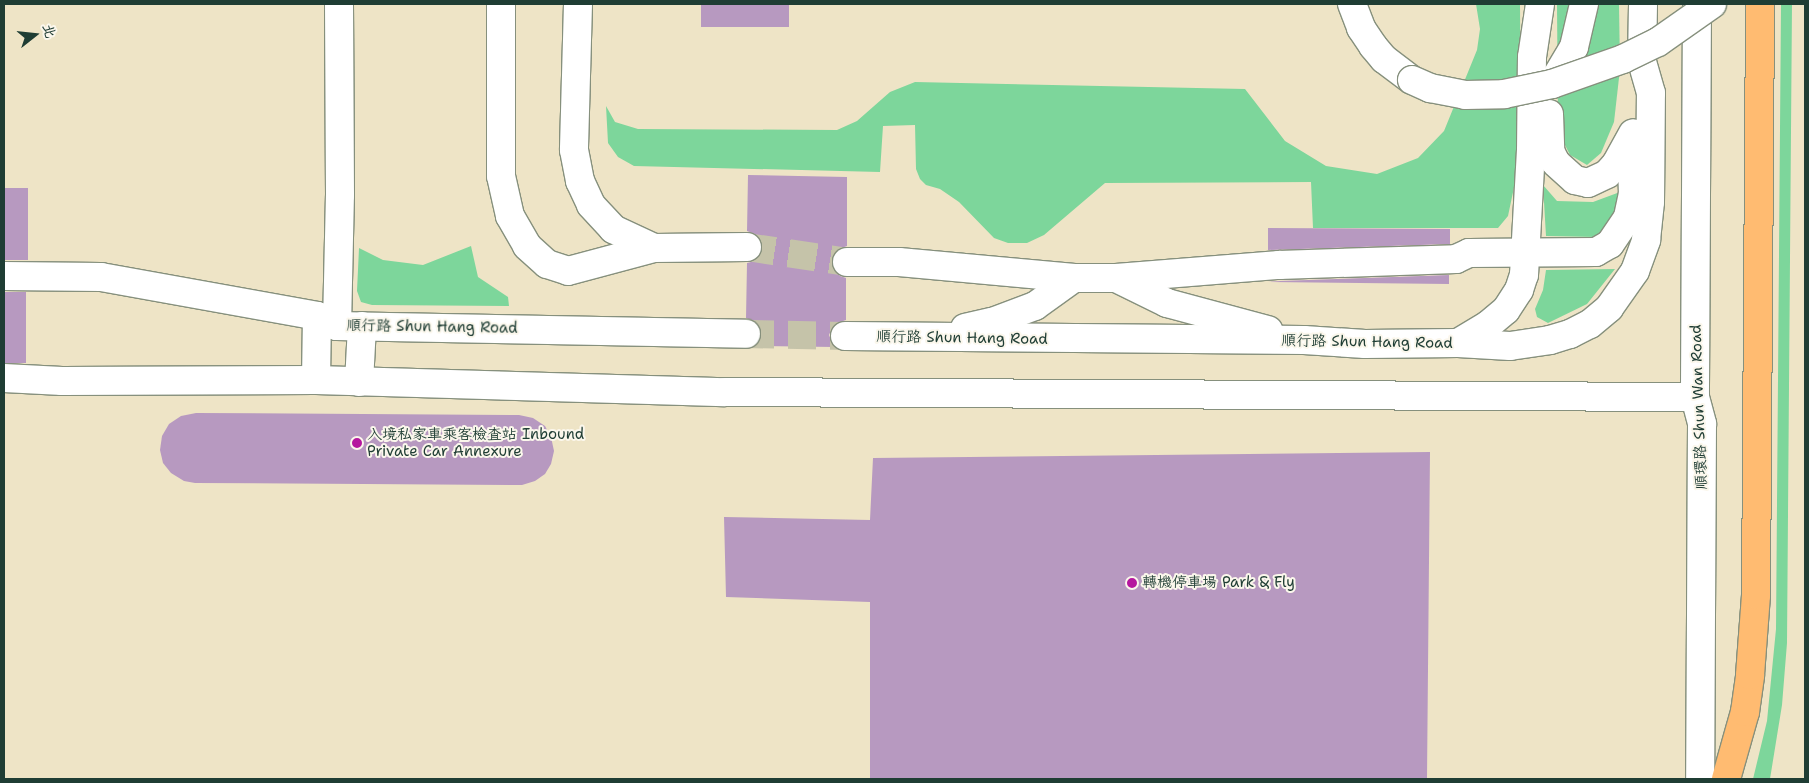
<!DOCTYPE html>
<meta charset="utf-8">
<style>
body{margin:0}
#map{position:relative;width:1809px;height:783px;overflow:hidden;background:#eee4c6;font-family:"Shantell Sans","LXGW WenKai TC",sans-serif}
div>[style]{position:absolute}
.green>*{inset:0;background:#7dd69b}
.building>*{inset:0;background:#b799c0;transform-origin:0 0}
.minor-tunnel>*{height:28px;margin-top:-14px;transform-origin:0;background:repeating-linear-gradient(90deg,#c5c3a9 0 28px,transparent 0 42px)}
.roads{filter:drop-shadow(1px 0 #86907d) drop-shadow(-1px 0 #86907d) drop-shadow(0 1px #86907d) drop-shadow(0 -1px #86907d)}
.minor>*{height:28px;margin:-14px;padding:0 14px;transform-origin:14px;border-radius:14px;background:#fff}
.highway>*{height:28px;margin:-14px;padding:0 14px;transform-origin:14px;border-radius:14px;background:#ffbb71}
.bridges{filter:drop-shadow(1px 0 #86907d) drop-shadow(-1px 0 #86907d) drop-shadow(0 1px #86907d) drop-shadow(0 -1px #86907d)}
.minor-bridge>*{height:28px;margin:-14px;padding:0 14px;transform-origin:14px;border-radius:14px;background:#fff}
.dots>*{width:14px;height:14px;translate:-50% -50%;box-sizing:border-box;border:2px solid #fbf7ec;border-radius:50%}
span{translate:-50% -50%;white-space:nowrap;text-align:center;line-height:1.15;-webkit-text-stroke:4px #fbf7ec;paint-order:stroke}
.street-label{font-size:15px;color:#1f3d34}
.poi-label{font-size:15px;color:#1f3d34}
.left{translate:0 -50%;text-align:left}
.frame{position:absolute;inset:0;border:5px solid #1f3d34;pointer-events:none}
.north{position:absolute;left:10px;top:10px;width:50px;height:50px;-webkit-text-stroke:4px #fbf7ec;paint-order:stroke;rotate:74deg;font-size:14px;font-weight:700;line-height:20px;text-align:center;color:#1f3d34}
.north::after{content:'';display:block;margin:auto;width:18px;height:22px;background:#1f3d34;clip-path:polygon(50% 0,100% 100%,50% 72%,0 100%)}
</style>
<div id="map">
<div class="green">
<i style="clip-path:polygon(1476px 4px,1520px 4px,1521px 154px,1508px 216px,1498px 228px,1313px 228px,1311px 182px,1105px 183px,1044px 235px,1027px 243px,1008px 243px,994px 238px,959px 202px,940px 189px,926px 185px,920px 179px,916px 169px,915px 125px,883px 126px,880px 172px,634px 166px,618px 157px,608px 143px,606px 106px,615px 122px,638px 129px,837px 130px,857px 121px,890px 92px,915px 82px,1245px 89px,1285px 141px,1326px 166px,1377px 174px,1418px 158px,1444px 131px,1477px 50px,1480px 29px)"></i>
<i style="clip-path:polygon(1557px 4px,1619px 4px,1620px 69px,1614px 122px,1601px 153px,1587px 165px,1570px 155px,1558px 131px)"></i>
<i style="clip-path:polygon(1781px 4px,1792px 4px,1787px 643px,1782px 705px,1770px 779px,1753px 779px,1767px 721px,1776px 629px)"></i>
<i style="clip-path:polygon(1543px 185px,1557px 201px,1593px 202px,1620px 192px,1612px 222px,1596px 237px,1546px 236px)"></i>
<i style="clip-path:polygon(471px 246px,478px 277px,508px 297px,509px 306px,372px 305px,361px 302px,357px 291px,359px 248px,383px 260px,423px 265px)"></i>
<i style="clip-path:polygon(1615px 269px,1587px 304px,1548px 323px,1537px 317px,1535px 309px,1543px 290px,1546px 270px)"></i>
</div>
<div class="building">
<i style="left:701px;top:4px;width:88px;height:23px"></i>
<i style="clip-path:polygon(748px 175px,847px 177px,847px 246px,839px 249px,833px 255px,831px 262px,834px 270px,840px 276px,846px 278px,846px 320px,837px 323px,832px 328px,829px 335px,834px 347px,756px 346px,762px 334px,760px 327px,754px 321px,746px 318px,747px 263px,755px 261px,760px 255px,763px 246px,761px 239px,755px 234px,747px 231px)"></i>
<i style="left:4px;top:188px;width:24px;height:72px"></i>
<i style="clip-path:polygon(1268px 228px,1450px 229px,1450px 244px,1268px 250px)"></i>
<i style="clip-path:polygon(1449px 275px,1449px 284px,1268px 282px,1280px 281px)"></i>
<i style="left:4px;top:292px;width:22px;height:71px"></i>
<i style="clip-path:polygon(196px 413px,519px 415px,533px 418px,545px 426px,551px 437px,554px 451px,551px 464px,545px 474px,535px 481px,522px 485px,195px 483px,184px 481px,171px 473px,163px 463px,160px 450px,162px 436px,169px 424px,181px 416px)"></i>
<i style="clip-path:polygon(1430px 452px,1427px 779px,870px 779px,870px 602px,726px 597px,724px 517px,870px 520px,873px 458px)"></i>
</div>
<div class="minor-tunnel">
<i style="left:747px;top:247px;width:101px;rotate:8.5deg"></i>
<i style="left:746px;top:334px;width:99px;rotate:1.2deg"></i>
</div>
<div class="roads">
<div class="minor">
<i style="left:501px;top:4px;width:172px;rotate:90deg"></i>
<i style="left:501px;top:176px;width:41px;rotate:77.3deg"></i>
<i style="left:510px;top:216px;width:34px;rotate:60deg"></i>
<i style="left:527px;top:246px;width:27px;rotate:42deg"></i>
<i style="left:547px;top:264px;width:22px;rotate:18deg"></i>
<i style="left:568px;top:271px;width:89px;rotate:-15deg"></i>
<i style="left:654px;top:248px;width:93px;rotate:-0.6deg"></i>
<i style="left:578px;top:4px;width:146px;rotate:91.6deg"></i>
<i style="left:574px;top:150px;width:32px;rotate:79deg"></i>
<i style="left:580px;top:181px;width:26px;rotate:65deg"></i>
<i style="left:591px;top:205px;width:33px;rotate:47deg"></i>
<i style="left:613px;top:229px;width:45px;rotate:24.9deg"></i>
<i style="left:1352px;top:4px;width:26px;rotate:69deg"></i>
<i style="left:1361px;top:28px;width:22px;rotate:56deg"></i>
<i style="left:1373px;top:46px;width:17px;rotate:50deg"></i>
<i style="left:1384px;top:59px;width:35px;rotate:37deg"></i>
<i style="left:1697px;top:4px;width:393px;rotate:90.3deg"></i>
<i style="left:1695px;top:397px;width:28px;rotate:75deg"></i>
<i style="left:1702px;top:424px;width:355px;rotate:90.3deg"></i>
<i style="left:1552px;top:84px;width:43px;rotate:-59.3deg"></i>
<i style="left:1574px;top:47px;width:44px;rotate:-76.9deg"></i>
<i style="left:1549px;top:114px;width:37px;rotate:88deg"></i>
<i style="left:1550px;top:151px;width:13px;rotate:63deg"></i>
<i style="left:1556px;top:163px;width:25px;rotate:42deg"></i>
<i style="left:1575px;top:180px;width:13px;rotate:13deg"></i>
<i style="left:1588px;top:183px;width:21px;rotate:-25deg"></i>
<i style="left:1607px;top:174px;width:13px;rotate:-48deg"></i>
<i style="left:1616px;top:164px;width:35px;rotate:-61deg"></i>
<i style="left:847px;top:262px;width:52px"></i>
<i style="left:899px;top:262px;width:176px;rotate:5.2deg"></i>
<i style="left:1074px;top:278px;width:42px"></i>
<i style="left:1116px;top:278px;width:164px;rotate:-4.6deg"></i>
<i style="left:1279px;top:265px;width:177px;rotate:-1.9deg"></i>
<i style="left:1456px;top:259px;width:14px;rotate:-25deg"></i>
<i style="left:1469px;top:253px;width:127px;rotate:-0.5deg"></i>
<i style="left:1596px;top:252px;width:16px;rotate:-30deg"></i>
<i style="left:1610px;top:244px;width:32px;rotate:-56deg"></i>
<i style="left:1628px;top:217px;width:24px;rotate:-78deg"></i>
<i style="left:1633px;top:194px;width:29px;rotate:-92deg"></i>
<i style="left:4px;top:276px;width:97px;rotate:0.6deg"></i>
<i style="left:101px;top:277px;width:219px;rotate:10.2deg"></i>
<i style="left:317px;top:316px;width:22px;rotate:27deg"></i>
<i style="left:337px;top:326px;width:409px;rotate:1.1deg"></i>
<i style="left:1118px;top:279px;width:55px;rotate:26.1deg"></i>
<i style="left:1167px;top:303px;width:105px;rotate:15deg"></i>
<i style="left:337px;top:326px;width:131px;rotate:-88.7deg"></i>
<i style="left:340px;top:195px;width:191px;rotate:-90.3deg"></i>
<i style="left:965px;top:328px;width:28px;rotate:-13deg"></i>
<i style="left:992px;top:322px;width:46px;rotate:-20.4deg"></i>
<i style="left:1035px;top:306px;width:48px;rotate:-35.7deg"></i>
<i style="left:845px;top:336px;width:459px;rotate:0.5deg"></i>
<i style="left:1304px;top:340px;width:61px;rotate:3.8deg"></i>
<i style="left:1365px;top:344px;width:93px;rotate:-0.6deg"></i>
<i style="left:1458px;top:343px;width:52px;rotate:3.3deg"></i>
<i style="left:1510px;top:346px;width:40px;rotate:-8.5deg"></i>
<i style="left:1550px;top:340px;width:21px;rotate:-17deg"></i>
<i style="left:1570px;top:334px;width:22px;rotate:-27deg"></i>
<i style="left:1590px;top:324px;width:25px;rotate:-40deg"></i>
<i style="left:1609px;top:308px;width:45px;rotate:-54.9deg"></i>
<i style="left:1635px;top:271px;width:33px;rotate:-70deg"></i>
<i style="left:1646px;top:240px;width:38px;rotate:-84deg"></i>
<i style="left:1650px;top:202px;width:109px;rotate:-89.5deg"></i>
<i style="left:1651px;top:93px;width:32px;rotate:-106deg"></i>
<i style="left:1642px;top:62px;width:58px;rotate:-89deg"></i>
<i style="left:1458px;top:343px;width:35px;rotate:-31deg"></i>
<i style="left:1488px;top:325px;width:23px;rotate:-40deg"></i>
<i style="left:1506px;top:310px;width:24px;rotate:-57deg"></i>
<i style="left:1519px;top:290px;width:16px;rotate:-72deg"></i>
<i style="left:1524px;top:275px;width:124px;rotate:-86.8deg"></i>
<i style="left:1531px;top:151px;width:94px;rotate:-89.4deg"></i>
<i style="left:1532px;top:57px;width:54px;rotate:-81.4deg"></i>
<i style="left:4px;top:378px;width:58px;rotate:3deg"></i>
<i style="left:62px;top:381px;width:254px;rotate:-0.2deg"></i>
<i style="left:316px;top:380px;width:409px;rotate:1.7deg"></i>
<i style="left:725px;top:392px;width:970px;rotate:0.3deg"></i>
<i style="left:316px;top:380px;width:64px;rotate:-89.1deg"></i>
<i style="left:359px;top:382px;width:56px;rotate:-86.9deg"></i>
</div>
<div class="highway">
<i style="left:1726px;top:779px;width:70px;rotate:-74.2deg"></i>
<i style="left:1745px;top:712px;width:37px;rotate:-82deg"></i>
<i style="left:1750px;top:675px;width:80px;rotate:-85.7deg"></i>
<i style="left:1756px;top:595px;width:591px;rotate:-89.61deg"></i>
</div>
</div>
<div class="bridges">
<div class="minor-bridge">
<i style="left:1412px;top:80px;width:20px;rotate:24deg"></i>
<i style="left:1430px;top:88px;width:36px;rotate:11deg"></i>
<i style="left:1465px;top:95px;width:39px;rotate:-1deg"></i>
<i style="left:1504px;top:94px;width:49px;rotate:-11.8deg"></i>
<i style="left:1552px;top:84px;width:75px;rotate:-19.4deg"></i>
<i style="left:1623px;top:59px;width:39px;rotate:-26deg"></i>
<i style="left:1658px;top:42px;width:66px;rotate:-35.1deg"></i>
</div>
</div>
<div class="dots">
<i style="left:357px;top:443px;background:#b5179e"></i>
<i style="left:1132px;top:583px;background:#b5179e"></i>
</div>
<div class="street-label">
<span style="left:432px;top:327px;rotate:1deg">順行路 Shun Hang Road</span>
<span style="left:962px;top:338px;rotate:1deg">順行路 Shun Hang Road</span>
<span style="left:1367px;top:342px;rotate:1deg">順行路 Shun Hang Road</span>
<span style="left:1699px;top:407px;rotate:-92deg">順環路 Shun Wan Road</span>
</div>
<div class="poi-label">
<span class="left" style="left:367px;top:443px">入境私家車乘客檢查站 Inbound<br>Private Car Annexure</span>
<span class="left" style="left:1142px;top:583px">轉機停車場 Park &amp; Fly</span>
</div>
<div class="frame"></div>
<div class="north">北</div>
</div>
